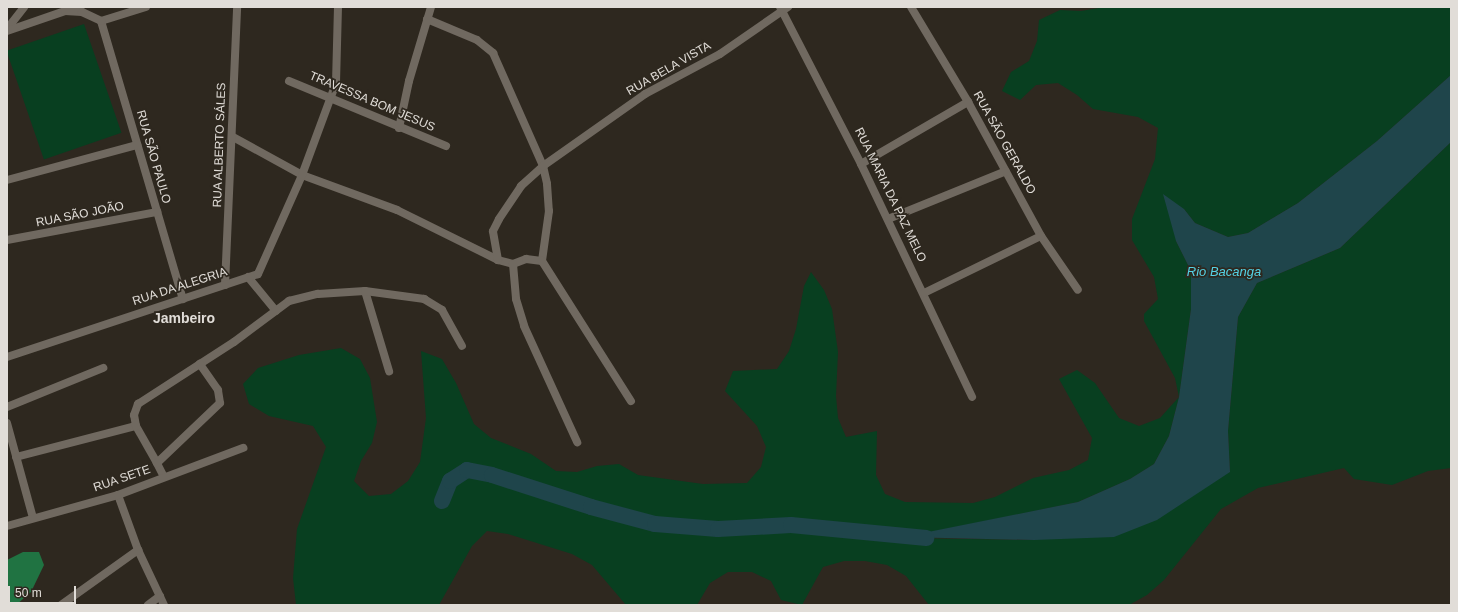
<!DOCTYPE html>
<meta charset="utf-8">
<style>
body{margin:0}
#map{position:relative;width:1458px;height:612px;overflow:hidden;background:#2e281f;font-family:Arial,sans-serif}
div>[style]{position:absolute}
.green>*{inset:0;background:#083f20;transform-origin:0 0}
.forest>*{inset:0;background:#207342}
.water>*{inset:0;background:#1f454b}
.river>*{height:16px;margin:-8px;padding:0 8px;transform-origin:8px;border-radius:8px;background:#1f454b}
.minor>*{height:8px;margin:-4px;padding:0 4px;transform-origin:4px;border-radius:4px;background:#706960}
span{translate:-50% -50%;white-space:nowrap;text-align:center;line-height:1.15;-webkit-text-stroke:3.5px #2e281f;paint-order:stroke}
.street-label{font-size:12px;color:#e1ddd8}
.water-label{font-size:13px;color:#54d2e5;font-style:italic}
.quarter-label{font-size:14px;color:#e1ddd8;font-weight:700}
.frame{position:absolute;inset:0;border:8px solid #e1ddd8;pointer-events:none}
.scale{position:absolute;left:8px;top:586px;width:68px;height:18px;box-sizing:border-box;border:2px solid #e1ddd8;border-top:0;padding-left:5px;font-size:12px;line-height:14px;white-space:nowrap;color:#e1ddd8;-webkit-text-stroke:3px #2e281f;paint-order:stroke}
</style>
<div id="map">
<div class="green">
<i style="clip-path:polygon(1105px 7px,1451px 7px,1451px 75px,1377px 141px,1298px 203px,1248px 233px,1228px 237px,1195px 223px,1184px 209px,1176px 241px,1191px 271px,1191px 309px,1179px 397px,1169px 436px,1154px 464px,1130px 479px,1078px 502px,905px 538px,1034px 540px,1230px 472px,1228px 431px,1238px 317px,1257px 283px,1340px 248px,1451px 142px,1451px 468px,1428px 471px,1392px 485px,1354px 479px,1344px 468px,1258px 488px,1221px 509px,1164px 580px,1147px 595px,1129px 605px,929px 605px,906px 576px,887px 565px,865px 561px,844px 561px,823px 567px,802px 605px,781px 600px,771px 581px,752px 572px,728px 572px,710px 583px,697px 605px,626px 605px,592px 565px,572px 554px,508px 534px,487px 531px,472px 546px,439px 605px,296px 605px,293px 578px,297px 529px,326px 447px,313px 426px,269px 416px,249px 404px,243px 384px,258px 368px,299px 355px,341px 348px,360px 359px,370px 378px,377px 422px,372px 443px,361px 461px,354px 481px,369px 496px,391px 494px,408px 481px,420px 462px,426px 418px,421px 351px,442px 359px,456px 383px,474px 424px,491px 438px,531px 454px,556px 471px,577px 472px,597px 466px,619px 464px,638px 475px,703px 484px,747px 483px,761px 467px,766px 447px,757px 426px,725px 391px,733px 371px,777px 369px,789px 351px,796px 329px,804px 286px,811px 272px,824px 290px,832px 309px,838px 352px,836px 396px,838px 418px,846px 437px,877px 431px,876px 475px,885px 494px,905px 502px,973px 503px,995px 497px,1033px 478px,1069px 470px,1088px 460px,1092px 438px,1059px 379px,1077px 370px,1095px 383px,1119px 418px,1139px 426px,1160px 418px,1179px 397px,1175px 378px,1144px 321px,1144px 314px,1158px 299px,1154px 277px,1132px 240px,1132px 219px,1155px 159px,1158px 128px,1138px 117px,1093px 109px,1077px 95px,1058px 83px,1036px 85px,1020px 100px,1002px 91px,1011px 72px,1029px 61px,1037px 41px,1039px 20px,1060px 10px,1081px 11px)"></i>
<i style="left:84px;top:24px;width:115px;height:82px;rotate:71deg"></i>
</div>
<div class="forest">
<i style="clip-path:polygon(23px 552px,39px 552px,44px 565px,31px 592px,16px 605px,7px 605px,7px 560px)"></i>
</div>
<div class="water">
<i style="clip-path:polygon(1451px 75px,1451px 142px,1340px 248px,1257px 283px,1238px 317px,1228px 431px,1230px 472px,1157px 520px,1114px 537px,1034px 540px,903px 537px,1078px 502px,1130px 479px,1154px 464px,1169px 436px,1179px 397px,1191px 309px,1191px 271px,1176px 241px,1163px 194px,1184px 209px,1195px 223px,1228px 237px,1248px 233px,1298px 203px,1377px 141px)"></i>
</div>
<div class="river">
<i style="left:442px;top:501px;width:22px;rotate:-68deg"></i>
<i style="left:450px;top:481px;width:20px;rotate:-33deg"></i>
<i style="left:467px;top:470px;width:25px;rotate:11deg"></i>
<i style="left:492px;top:475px;width:104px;rotate:17.9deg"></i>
<i style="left:591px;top:507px;width:66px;rotate:14.9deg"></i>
<i style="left:655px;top:524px;width:63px;rotate:4.5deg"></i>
<i style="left:718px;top:529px;width:73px;rotate:-3.1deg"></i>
<i style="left:791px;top:525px;width:136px;rotate:5.5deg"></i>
</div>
<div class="minor">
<i style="left:780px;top:7px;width:177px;rotate:62.7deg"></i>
<i style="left:861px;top:164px;width:258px;rotate:64.5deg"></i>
<i style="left:911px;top:7px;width:111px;rotate:59deg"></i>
<i style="left:968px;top:102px;width:153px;rotate:61.4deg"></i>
<i style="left:1041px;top:236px;width:65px;rotate:55.6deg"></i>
<i style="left:427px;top:19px;width:54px;rotate:22.8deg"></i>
<i style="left:477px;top:40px;width:21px;rotate:39deg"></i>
<i style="left:493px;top:53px;width:124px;rotate:66.1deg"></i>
<i style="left:543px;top:166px;width:18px;rotate:77deg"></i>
<i style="left:547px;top:184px;width:27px;rotate:86deg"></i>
<i style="left:549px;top:211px;width:50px;rotate:98deg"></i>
<i style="left:101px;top:21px;width:290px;rotate:73.6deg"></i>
<i style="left:101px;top:21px;width:47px;rotate:-17.3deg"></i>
<i style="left:7px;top:29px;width:28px;rotate:-52deg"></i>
<i style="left:7px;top:31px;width:61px;rotate:-19deg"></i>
<i style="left:65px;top:11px;width:17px;rotate:3deg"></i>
<i style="left:82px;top:12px;width:21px;rotate:25deg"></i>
<i style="left:289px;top:81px;width:170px;rotate:22.5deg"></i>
<i style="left:399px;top:128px;width:48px;rotate:-78deg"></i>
<i style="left:409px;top:81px;width:77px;rotate:-73.4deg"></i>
<i style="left:233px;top:137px;width:79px;rotate:28.8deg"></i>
<i style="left:302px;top:175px;width:101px;rotate:20.2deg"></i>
<i style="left:397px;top:210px;width:113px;rotate:26.3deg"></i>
<i style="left:498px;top:260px;width:16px;rotate:15deg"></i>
<i style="left:513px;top:264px;width:14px;rotate:-21deg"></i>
<i style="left:526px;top:259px;width:16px;rotate:7deg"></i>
<i style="left:542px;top:261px;width:166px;rotate:57.6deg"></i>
<i style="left:861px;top:164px;width:124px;rotate:-30.1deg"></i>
<i style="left:7px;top:180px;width:135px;rotate:-15.1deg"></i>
<i style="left:888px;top:219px;width:127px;rotate:-22.1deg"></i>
<i style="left:7px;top:240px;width:153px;rotate:-10.6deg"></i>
<i style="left:498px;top:260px;width:29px;rotate:-100deg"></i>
<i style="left:493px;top:231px;width:13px;rotate:-63deg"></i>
<i style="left:499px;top:219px;width:40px;rotate:-56deg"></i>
<i style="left:521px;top:186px;width:30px;rotate:-42deg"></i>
<i style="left:543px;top:166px;width:125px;rotate:-35.2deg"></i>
<i style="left:645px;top:94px;width:85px;rotate:-28.1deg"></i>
<i style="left:720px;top:54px;width:83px;rotate:-34.7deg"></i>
<i style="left:513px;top:264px;width:35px;rotate:85deg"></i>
<i style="left:516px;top:299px;width:28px;rotate:73deg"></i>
<i style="left:524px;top:326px;width:128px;rotate:65.4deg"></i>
<i style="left:248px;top:277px;width:44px;rotate:50.5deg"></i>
<i style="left:225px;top:285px;width:278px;rotate:-87.5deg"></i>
<i style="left:365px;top:291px;width:84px;rotate:73.3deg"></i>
<i style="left:924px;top:293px;width:130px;rotate:-26deg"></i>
<i style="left:7px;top:357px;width:264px;rotate:-18.3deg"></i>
<i style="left:258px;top:274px;width:108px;rotate:-66deg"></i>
<i style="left:302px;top:175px;width:98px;rotate:-69.7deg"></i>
<i style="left:336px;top:83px;width:76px;rotate:-88.5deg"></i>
<i style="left:7px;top:407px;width:104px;rotate:-22.1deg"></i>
<i style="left:7px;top:423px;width:98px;rotate:74.7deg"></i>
<i style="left:16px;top:457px;width:124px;rotate:-14.5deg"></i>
<i style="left:157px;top:463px;width:43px;rotate:-119.6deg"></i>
<i style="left:136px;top:426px;width:11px;rotate:-100deg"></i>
<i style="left:134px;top:415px;width:12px;rotate:-70deg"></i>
<i style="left:138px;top:404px;width:114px;rotate:-32.9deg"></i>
<i style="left:234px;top:342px;width:69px;rotate:-36.7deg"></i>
<i style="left:289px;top:301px;width:30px;rotate:-14deg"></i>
<i style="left:318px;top:294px;width:47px;rotate:-3.7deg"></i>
<i style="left:365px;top:291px;width:60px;rotate:7.7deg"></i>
<i style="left:424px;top:299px;width:21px;rotate:31deg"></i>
<i style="left:442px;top:310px;width:41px;rotate:60.9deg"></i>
<i style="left:164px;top:477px;width:16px;rotate:-117deg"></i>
<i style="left:157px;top:463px;width:87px;rotate:-43.6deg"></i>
<i style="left:220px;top:403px;width:13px;rotate:-99deg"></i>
<i style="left:218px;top:390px;width:32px;rotate:-125deg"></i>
<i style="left:118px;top:495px;width:59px;rotate:70deg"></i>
<i style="left:138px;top:550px;width:61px;rotate:64.7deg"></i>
<i style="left:7px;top:526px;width:115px;rotate:-15.6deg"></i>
<i style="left:118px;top:495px;width:134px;rotate:-20.6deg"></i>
<i style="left:61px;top:605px;width:95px;rotate:-35.5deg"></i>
<i style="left:148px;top:605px;width:15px;rotate:-37deg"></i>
</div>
<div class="street-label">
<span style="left:669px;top:69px;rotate:-30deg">RUA BELA VISTA</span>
<span style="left:372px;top:102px;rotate:23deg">TRAVESSA BOM JESUS</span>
<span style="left:1004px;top:143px;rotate:61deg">RUA SÃO GERALDO</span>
<span style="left:220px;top:145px;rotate:-88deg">RUA ALBERTO SÁLES</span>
<span style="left:153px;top:157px;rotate:74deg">RUA SÃO PAULO</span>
<span style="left:890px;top:195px;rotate:64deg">RUA MARIA DA PAZ MELO</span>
<span style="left:80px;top:215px;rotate:-11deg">RUA SÃO JOÃO</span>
<span style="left:180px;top:287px;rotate:-18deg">RUA DA ALEGRIA</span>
<span style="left:122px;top:479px;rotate:-19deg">RUA SETE</span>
</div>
<div class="water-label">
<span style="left:1224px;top:272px">Rio Bacanga</span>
</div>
<div class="quarter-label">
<span style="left:184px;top:318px">Jambeiro</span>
</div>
<div class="frame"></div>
<div class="scale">50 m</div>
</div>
